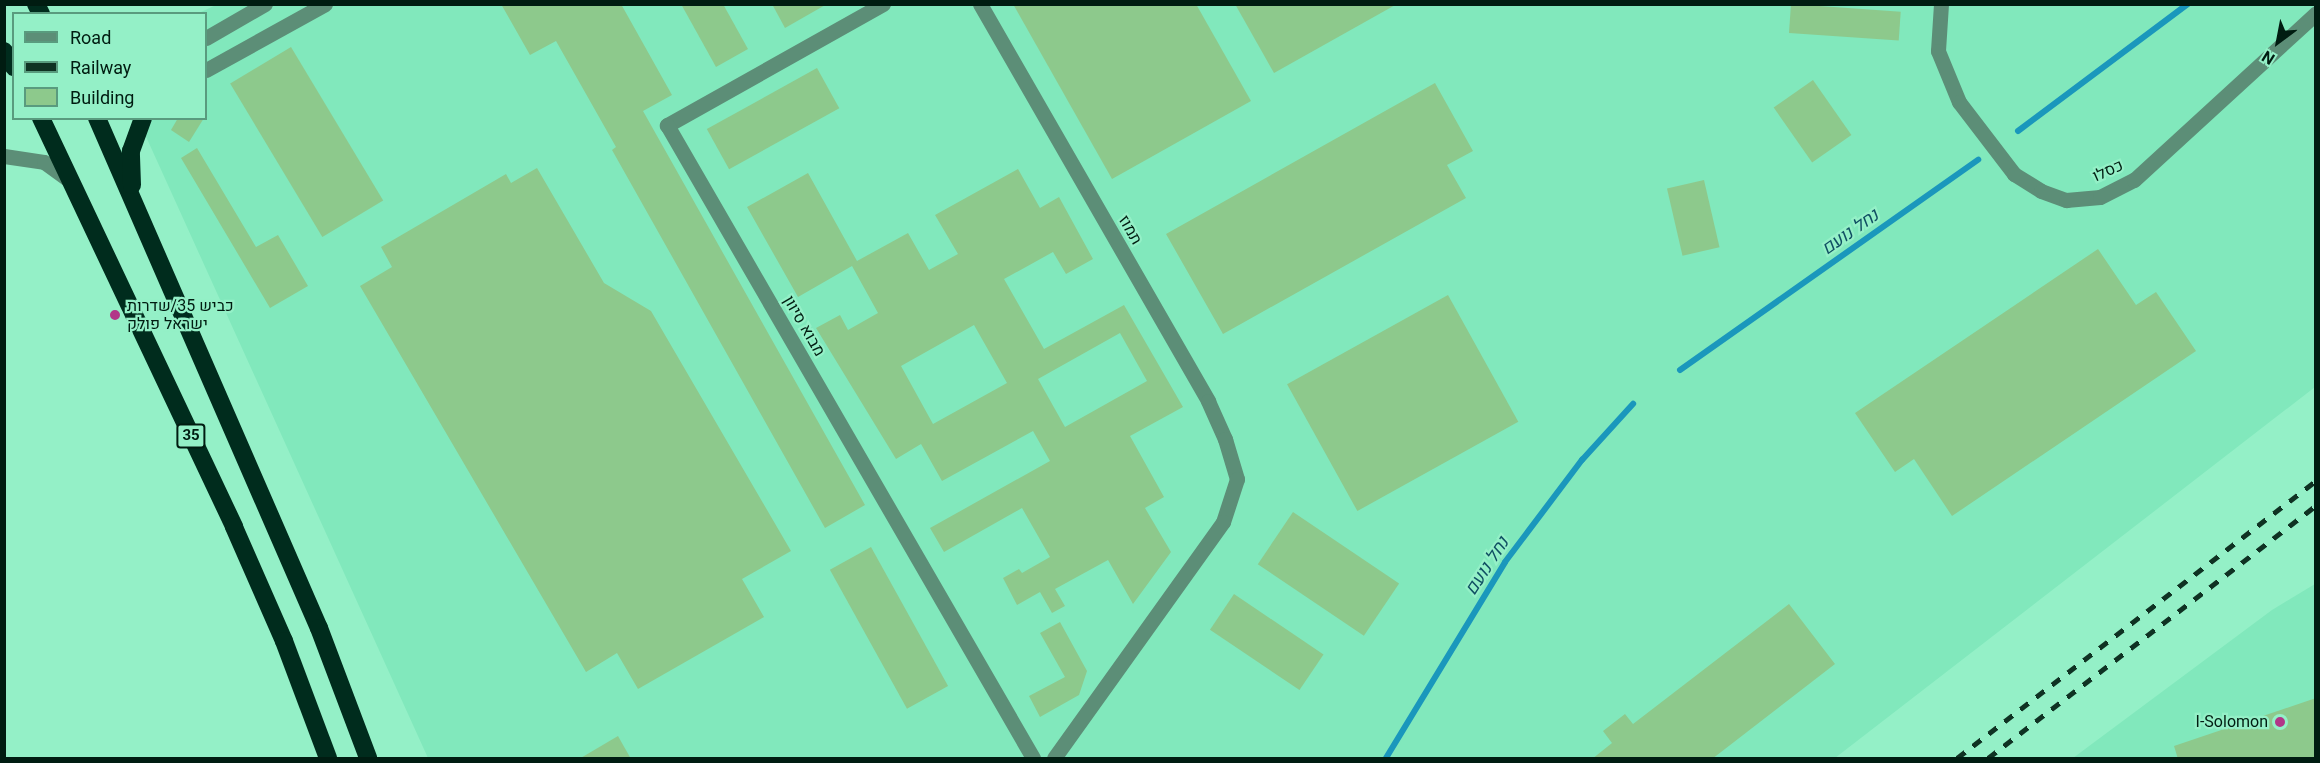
<!DOCTYPE html>
<meta charset="utf-8">
<style>
body{margin:0}
#map{position:relative;width:2320px;height:763px;overflow:hidden;background:#94f0c7;font-family:Roboto,Heebo,sans-serif}
div>[style]{position:absolute}
.built>*{inset:0;background:#81e8bc}
.stream>*{height:6px;margin:-3px;padding:0 3px;transform-origin:3px;border-radius:3px;background:#1a97bc}
.building>*{inset:0;background:#8dc98c;transform-origin:0 0}
.minor>*{height:15px;margin:-7.5px;padding:0 7.5px;transform-origin:7.5px;border-radius:7.5px;background:#5c8e77}
.highway>*{height:18px;margin:-9px;padding:0 9px;transform-origin:9px;border-radius:9px;background:#002c1d}
.rail>*{height:4.5px;margin-top:-2.25px;transform-origin:0;background:repeating-linear-gradient(90deg,#0f3223 0 10px,transparent 0 20px)}
.dots>*{width:16px;height:16px;translate:-50% -50%;box-sizing:border-box;border:3px solid #94f0c7;border-radius:50%}
span{translate:-50% -50%;white-space:nowrap;text-align:center;line-height:1.15;-webkit-text-stroke:4.5px #94f0c7;paint-order:stroke}
.shield-label span{padding:2px 4px;background:#94f0c7;border:2px solid;border-radius:4px;-webkit-text-stroke-width:0}
.shield-label{font-size:15px;color:#001c11;font-weight:700}
.street-label{font-size:16px;color:#001c11}
.poi-label{font-size:16px;color:#001c11}
.left{translate:0 -50%;text-align:left}
.right{translate:-100% -50%;text-align:right}
.water-label{font-size:18px;color:#104f63;font-style:italic}
.frame{position:absolute;inset:0;border:6px solid #001c11;pointer-events:none}
.legend{position:absolute;left:12px;top:12px;width:195px;height:108px;box-sizing:border-box;background:#94f0c7;border:2px solid #599b7e;margin:0;padding:8px 10px;list-style:none;font-size:18px;color:#001c11}
.legend li{display:flex;align-items:center;gap:12px;height:30px}
.legend b{width:30px;border:2px solid #599b7e}
.north{position:absolute;left:2248px;top:12px;width:60px;height:60px;-webkit-text-stroke:4px #94f0c7;paint-order:stroke;rotate:212deg;font-size:16px;font-weight:700;line-height:24px;text-align:center;color:#001c11}
.north::after{content:'';display:block;margin:auto;width:21px;height:27px;background:#001c11;clip-path:polygon(50% 0,100% 100%,50% 72%,0 100%)}
</style>
<div id="map">
<div class="built">
<i style="clip-path:polygon(216px 5px,2315px 5px,2315px 387px,1835px 758px,428px 758px,138px 119px,206px 118px,206px 14px,199px 13px)"></i>
<i style="clip-path:polygon(2315px 584px,2315px 758px,2073px 758px,2272px 610px)"></i>
</div>
<div class="stream">
<i style="left:2018px;top:131px;width:212px;rotate:-36.8deg"></i>
<i style="left:1680px;top:370px;width:365px;rotate:-35.2deg"></i>
<i style="left:1386px;top:758px;width:229px;rotate:-58.7deg"></i>
<i style="left:1505px;top:562px;width:128px;rotate:-53deg"></i>
<i style="left:1582px;top:460px;width:76px;rotate:-47.7deg"></i>
</div>
<div class="building">
<i style="clip-path:polygon(501px 4px,621px 4px,672px 95px,643px 111px,865px 505px,825px 528px,612px 150px,616px 147px,556px 41px,530px 55px)"></i>
<i style="clip-path:polygon(681px 4px,723px 4px,748px 49px,716px 67px)"></i>
<i style="clip-path:polygon(772px 4px,827px 4px,785px 28px)"></i>
<i style="clip-path:polygon(1013px 4px,1196px 4px,1251px 101px,1112px 179px)"></i>
<i style="clip-path:polygon(1235px 4px,1397px 4px,1274px 73px)"></i>
<i style="left:1791px;top:4px;width:110px;height:29px;rotate:4deg"></i>
<i style="left:291px;top:47px;width:179px;height:71px;rotate:59deg"></i>
<i style="left:817px;top:68px;width:46px;height:126px;rotate:61deg"></i>
<i style="left:1813px;top:80px;width:67px;height:48px;rotate:55deg"></i>
<i style="clip-path:polygon(1435px 83px,1473px 151px,1447px 165px,1466px 198px,1223px 334px,1166px 234px)"></i>
<i style="clip-path:polygon(178px 118px,204px 118px,189px 142px,171px 130px)"></i>
<i style="clip-path:polygon(197px 148px,256px 247px,278px 235px,308px 286px,270px 308px,181px 158px)"></i>
<i style="clip-path:polygon(537px 168px,604px 283px,651px 311px,791px 551px,742px 579px,764px 617px,638px 689px,617px 653px,586px 672px,360px 286px,392px 267px,381px 247px,506px 174px,511px 183px)"></i>
<i style="clip-path:polygon(evenodd,1018px 169px,1040px 208px,1059px 197px,1093px 259px,1066px 274px,1053px 252px,1004px 279px,1044px 349px,1124px 305px,1183px 407px,1130px 436px,1164px 497px,1145px 508px,1171px 552px,1133px 604px,1108px 560px,1055px 589px,1065px 606px,1052px 613px,1040px 592px,1017px 605px,1003px 578px,1019px 569px,1022px 573px,1050px 557px,1022px 508px,944px 552px,930px 528px,1050px 461px,1033px 431px,942px 481px,921px 444px,896px 459px,816px 328px,840px 315px,848px 330px,878px 313px,852px 266px,798px 297px,747px 207px,808px 173px,857px 261px,908px 233px,929px 270px,958px 254px,935px 215px,1018px 169px,974px 325px,1007px 383px,933px 424px,901px 366px,974px 325px,1018px 169px,1120px 333px,1147px 381px,1065px 427px,1038px 379px,1120px 333px)"></i>
<i style="left:1704px;top:180px;width:69px;height:38px;rotate:77deg"></i>
<i style="clip-path:polygon(2098px 249px,2136px 305px,2156px 292px,2196px 351px,1952px 516px,1914px 459px,1895px 472px,1855px 413px)"></i>
<i style="left:1448px;top:295px;width:145px;height:184px;rotate:61deg"></i>
<i style="left:1293px;top:512px;width:128px;height:63px;rotate:34deg"></i>
<i style="left:871px;top:547px;width:159px;height:47px;rotate:61deg"></i>
<i style="left:1234px;top:594px;width:108px;height:43px;rotate:34deg"></i>
<i style="clip-path:polygon(1789px 604px,1835px 664px,1712px 759px,1592px 759px,1612px 743px,1603px 731px,1625px 714px,1633px 724px)"></i>
<i style="clip-path:polygon(1060px 622px,1087px 671px,1079px 695px,1040px 717px,1029px 696px,1065px 677px,1040px 633px)"></i>
<i style="clip-path:polygon(2316px 698px,2316px 759px,2178px 759px,2174px 746px)"></i>
<i style="clip-path:polygon(618px 736px,631px 759px,579px 759px)"></i>
</div>
<div class="minor">
<i style="left:883px;top:4px;width:248px;rotate:150.7deg"></i>
<i style="left:667px;top:125px;width:731px;rotate:59.96deg"></i>
<i style="left:980px;top:4px;width:458px;rotate:60.1deg"></i>
<i style="left:1208px;top:401px;width:42px;rotate:65.9deg"></i>
<i style="left:1225px;top:439px;width:42px;rotate:73.3deg"></i>
<i style="left:1237px;top:479px;width:45px;rotate:108deg"></i>
<i style="left:1223px;top:522px;width:290px;rotate:125.6deg"></i>
<i style="left:1941px;top:4px;width:47px;rotate:93.7deg"></i>
<i style="left:1938px;top:51px;width:55px;rotate:67.6deg"></i>
<i style="left:1959px;top:102px;width:91px;rotate:52.6deg"></i>
<i style="left:2014px;top:174px;width:32px;rotate:32deg"></i>
<i style="left:2041px;top:191px;width:27px;rotate:20deg"></i>
<i style="left:2066px;top:200px;width:34px;rotate:-5deg"></i>
<i style="left:2100px;top:197px;width:38px;rotate:-27deg"></i>
<i style="left:2134px;top:180px;width:247px;rotate:-42.5deg"></i>
<i style="left:206px;top:38px;width:68px;rotate:-30deg"></i>
<i style="left:206px;top:70px;width:136px;rotate:-29deg"></i>
<i style="left:4px;top:156px;width:40px;rotate:8.5deg"></i>
<i style="left:44px;top:162px;width:31px;rotate:36deg"></i>
</div>
<div class="highway">
<i style="left:36px;top:4px;width:11px;rotate:63deg"></i>
<i style="left:4px;top:51px;width:19px;rotate:58deg"></i>
<i style="left:41px;top:118px;width:452px;rotate:64.7deg"></i>
<i style="left:234px;top:527px;width:124px;rotate:66.3deg"></i>
<i style="left:284px;top:641px;width:125px;rotate:69.4deg"></i>
<i style="left:97px;top:118px;width:556px;rotate:66.48deg"></i>
<i style="left:319px;top:628px;width:139px;rotate:69.3deg"></i>
<i style="left:132px;top:185px;width:34px;rotate:-92deg"></i>
<i style="left:131px;top:151px;width:35px;rotate:-70deg"></i>
</div>
<div class="rail">
<i style="left:1957px;top:758px;width:453px;rotate:-37.7deg"></i>
<i style="left:1988px;top:758px;width:414px;rotate:-37.6deg"></i>
</div>
<div class="dots">
<i style="left:115px;top:315px;background:#b23688"></i>
<i style="left:2280px;top:722px;background:#b23688"></i>
</div>
<div class="shield-label">
<span style="left:191px;top:436px">35</span>
</div>
<div class="street-label">
<span style="left:2108px;top:171px;rotate:-24deg">כסלו</span>
<span style="left:1130px;top:230px;rotate:60deg">תמוז</span>
<span style="left:804px;top:326px;rotate:60deg">מבוא סיוון</span>
</div>
<div class="poi-label">
<span class="left" style="left:127px;top:315px">כביש 35/שדרות<br>ישראל פולק</span>
<span class="right" style="left:2268px;top:722px">I-Solomon</span>
</div>
<div class="water-label">
<span style="left:1850px;top:232px;rotate:-35deg">נחל נועם</span>
<span style="left:1487px;top:566px;rotate:-57deg">נחל נועם</span>
</div>
<div class="frame"></div>
<ul class="legend">
<li><b style="height:8px;background:#5c8e77"></b>Road</li>
<li><b style="height:8px;background:#0f3223"></b>Railway</li>
<li><b style="height:16px;background:#8dc98c"></b>Building</li>
</ul>
<div class="north">N</div>
</div>
